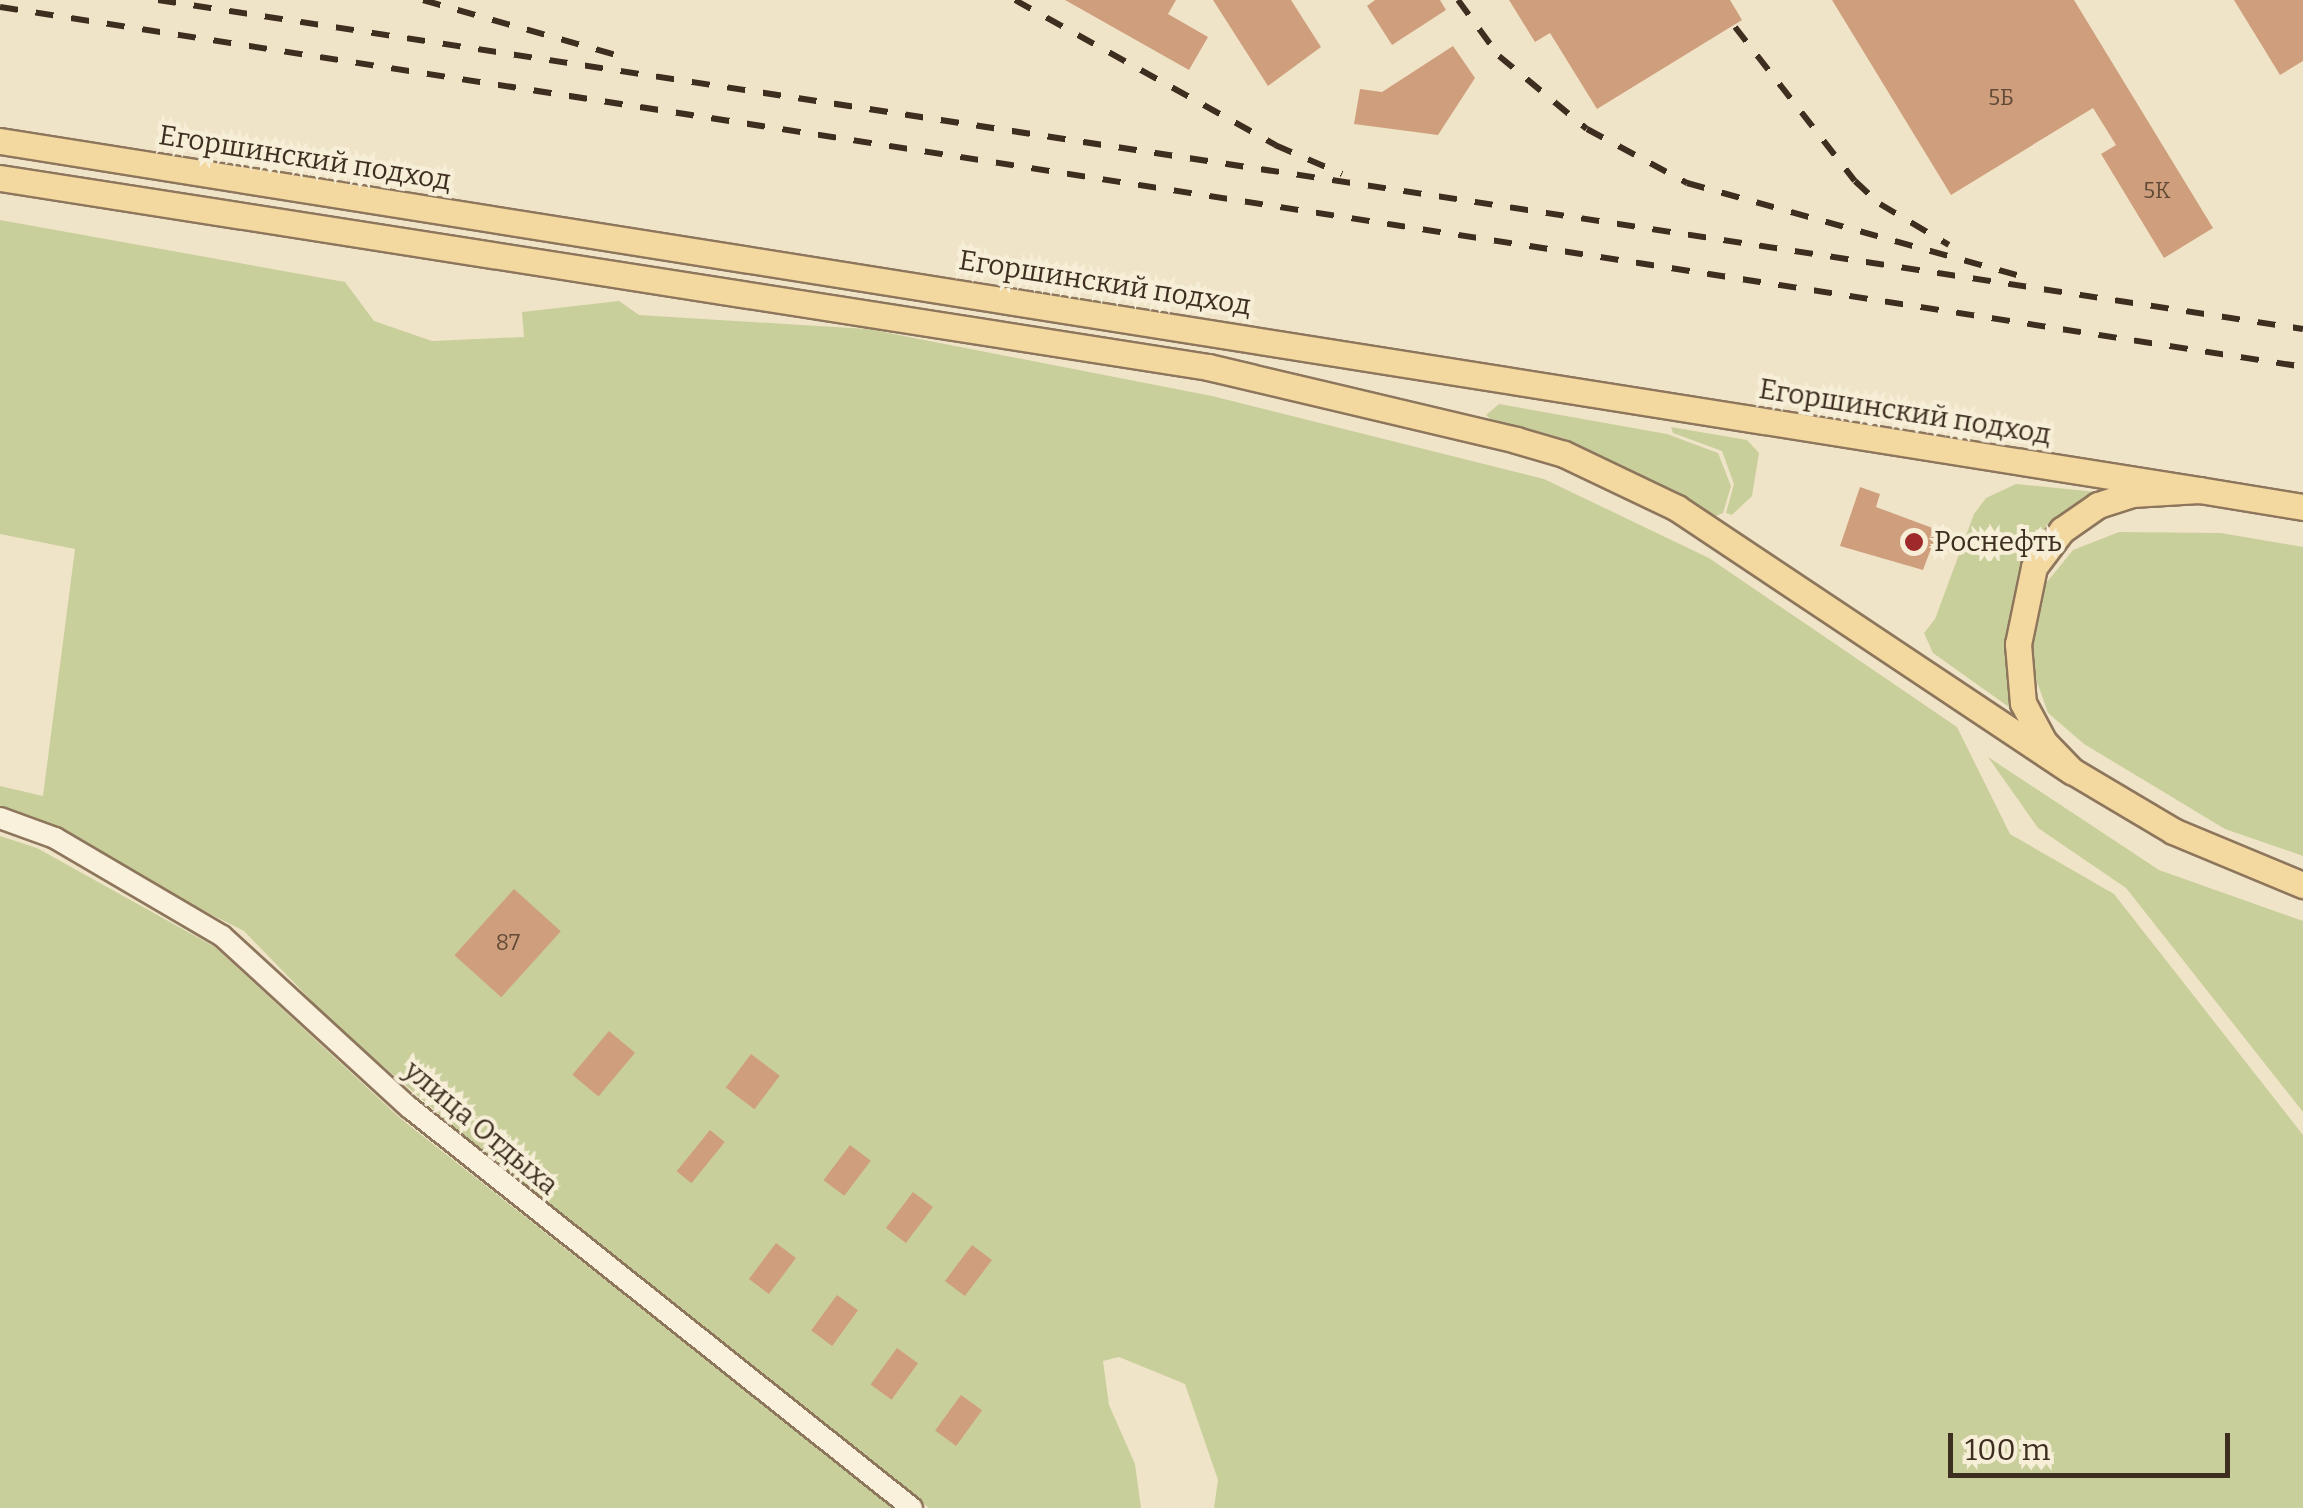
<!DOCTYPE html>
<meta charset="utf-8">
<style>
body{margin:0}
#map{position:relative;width:2303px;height:1508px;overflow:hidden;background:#f0e4c8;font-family:Bitter,serif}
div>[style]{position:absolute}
.green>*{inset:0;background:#c9cf9b}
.building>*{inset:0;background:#cf9f7d;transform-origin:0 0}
.roads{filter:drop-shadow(2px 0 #8d765c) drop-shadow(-2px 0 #8d765c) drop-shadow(0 2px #8d765c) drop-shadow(0 -2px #8d765c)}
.minor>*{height:20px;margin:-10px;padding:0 10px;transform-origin:10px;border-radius:10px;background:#faf1dc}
.major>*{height:25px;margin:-12.5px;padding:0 12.5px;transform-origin:12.5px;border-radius:12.5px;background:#f3d9a0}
.rail>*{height:6px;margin-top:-3px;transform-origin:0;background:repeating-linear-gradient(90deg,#3d2e20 0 18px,transparent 0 36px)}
.dots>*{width:28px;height:28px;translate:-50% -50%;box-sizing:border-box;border:5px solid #f7eed8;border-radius:50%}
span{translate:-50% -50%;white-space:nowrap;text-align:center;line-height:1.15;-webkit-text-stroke:8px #f7eed8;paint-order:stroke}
.number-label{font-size:22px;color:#624a37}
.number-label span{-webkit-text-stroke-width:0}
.street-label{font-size:28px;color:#3d2e20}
.poi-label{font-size:28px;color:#3d2e20}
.left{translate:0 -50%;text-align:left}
.scale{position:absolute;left:1948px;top:1433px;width:282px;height:45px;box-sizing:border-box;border:5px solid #3d2e20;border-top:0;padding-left:12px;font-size:30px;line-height:35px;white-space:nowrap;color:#3d2e20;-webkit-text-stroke:8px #f7eed8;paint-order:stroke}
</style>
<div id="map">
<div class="green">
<i style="clip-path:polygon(0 220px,345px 282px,374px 321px,432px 341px,524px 337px,522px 312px,619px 301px,639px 315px,868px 329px,1212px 396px,1544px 479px,1709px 558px,1957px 727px,2010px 834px,2114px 894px,2303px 1135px,2303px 1508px,1214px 1508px,1218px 1480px,1185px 1384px,1119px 1357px,1103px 1361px,1109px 1405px,1135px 1464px,1141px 1508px,929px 1508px,606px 1257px,334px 1024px,244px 931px,0 808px,0 786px,43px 796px,75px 549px,0 534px)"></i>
<i style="clip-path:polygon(1499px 404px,1667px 434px,1718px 453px,1731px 486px,1723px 513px,1716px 516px,1641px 479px,1498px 426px,1486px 415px)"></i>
<i style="clip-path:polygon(1671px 427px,1747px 440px,1759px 453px,1752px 496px,1732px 515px,1726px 513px,1734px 484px,1722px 451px,1673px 433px)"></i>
<i style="clip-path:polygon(2016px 484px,2097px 492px,2067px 512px,2018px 583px,2006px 634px,2013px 710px,1933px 653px,1924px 633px,1935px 619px,1974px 514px,1986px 498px)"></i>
<i style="clip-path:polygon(2119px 532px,2221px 533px,2303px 547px,2303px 856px,2225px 829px,2084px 744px,2048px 713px,2030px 662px,2038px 593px,2073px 550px)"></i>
<i style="clip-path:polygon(1988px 757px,2159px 870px,2303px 921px,2303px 1112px,2126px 888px,2038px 828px)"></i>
<i style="clip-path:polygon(0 836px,37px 848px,215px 947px,400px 1118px,894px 1508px,0 1508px)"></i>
</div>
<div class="building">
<i style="clip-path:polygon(1065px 0,1176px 0,1168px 14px,1208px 37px,1189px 70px)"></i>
<i style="clip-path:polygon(1213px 0,1291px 0,1321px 47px,1268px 86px)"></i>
<i style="clip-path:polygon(1375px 0,1440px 0,1446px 10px,1392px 45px,1367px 6px)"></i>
<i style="clip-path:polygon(1509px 0,1730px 0,1742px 20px,1597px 109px,1550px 33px,1535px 42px)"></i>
<i style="clip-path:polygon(1832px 0,2074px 0,2213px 228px,2164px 258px,2101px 154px,2116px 145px,2093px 108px,1951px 195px)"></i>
<i style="clip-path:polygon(2234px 0,2303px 0,2303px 61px,2280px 75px)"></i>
<i style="clip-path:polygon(1453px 46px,1475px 78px,1438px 135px,1354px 124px,1360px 89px,1382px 92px)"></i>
<i style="clip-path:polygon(1860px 487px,1880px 494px,1876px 507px,1938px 530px,1923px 570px,1840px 546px)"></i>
<i style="left:514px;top:889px;width:63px;height:89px;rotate:42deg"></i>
<i style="left:609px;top:1031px;width:34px;height:57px;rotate:40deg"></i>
<i style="left:751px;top:1054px;width:36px;height:42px;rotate:37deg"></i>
<i style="left:710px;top:1130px;width:19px;height:53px;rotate:39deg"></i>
<i style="left:850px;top:1145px;width:26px;height:44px;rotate:37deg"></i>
<i style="left:913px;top:1192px;width:25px;height:45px;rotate:37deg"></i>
<i style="left:776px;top:1243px;width:25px;height:45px;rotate:37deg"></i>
<i style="left:972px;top:1245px;width:25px;height:45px;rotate:37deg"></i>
<i style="left:837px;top:1295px;width:26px;height:44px;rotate:36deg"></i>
<i style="left:897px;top:1348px;width:26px;height:45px;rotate:36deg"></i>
<i style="left:961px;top:1395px;width:26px;height:44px;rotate:36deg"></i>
</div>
<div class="roads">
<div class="minor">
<i style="left:0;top:818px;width:59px;rotate:20deg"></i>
<i style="left:55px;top:838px;width:194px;rotate:30.4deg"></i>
<i style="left:222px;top:936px;width:255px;rotate:42.5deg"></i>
<i style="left:410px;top:1108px;width:642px;rotate:38.55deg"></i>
</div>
<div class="major">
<i style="left:0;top:141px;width:2227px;rotate:9.02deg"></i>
<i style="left:0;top:178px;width:1223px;rotate:8.89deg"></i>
<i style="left:1208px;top:367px;width:317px;rotate:13.3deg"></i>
<i style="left:1516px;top:440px;width:50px;rotate:16.3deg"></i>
<i style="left:1564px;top:454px;width:125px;rotate:25.5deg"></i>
<i style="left:1677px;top:508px;width:475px;rotate:33.7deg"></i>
<i style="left:2303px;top:507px;width:105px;rotate:-170.7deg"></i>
<i style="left:2199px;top:490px;width:67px;rotate:176.6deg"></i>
<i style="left:2132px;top:494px;width:36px;rotate:162deg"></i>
<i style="left:2098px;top:505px;width:44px;rotate:145.2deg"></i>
<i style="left:2062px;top:530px;width:46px;rotate:127.1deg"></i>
<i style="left:2034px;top:567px;width:79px;rotate:101.7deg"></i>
<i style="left:2018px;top:644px;width:59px;rotate:85.2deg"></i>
<i style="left:2023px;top:703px;width:44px;rotate:61.7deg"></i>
<i style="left:2044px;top:742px;width:40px;rotate:46deg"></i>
<i style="left:2072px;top:771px;width:117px;rotate:30.7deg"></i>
<i style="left:2173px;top:831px;width:141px;rotate:22.6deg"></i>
</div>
</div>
<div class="rail">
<i style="left:158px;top:0;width:2170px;rotate:8.72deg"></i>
<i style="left:423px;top:0;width:212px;rotate:15.9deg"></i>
<i style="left:1015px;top:0;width:298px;rotate:29.1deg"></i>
<i style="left:1275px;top:145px;width:73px;rotate:23.4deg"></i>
<i style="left:1458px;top:0;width:69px;rotate:53.8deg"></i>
<i style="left:1499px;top:56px;width:114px;rotate:39.7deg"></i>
<i style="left:1587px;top:129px;width:114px;rotate:28.4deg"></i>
<i style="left:1687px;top:183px;width:354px;rotate:15.6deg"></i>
<i style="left:0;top:7px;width:2331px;rotate:8.88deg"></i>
<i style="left:1735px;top:27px;width:195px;rotate:52.1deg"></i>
<i style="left:1855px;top:181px;width:34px;rotate:43deg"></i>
<i style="left:1880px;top:204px;width:80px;rotate:30.7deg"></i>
</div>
<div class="dots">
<i style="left:1914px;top:542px;background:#9e2a2b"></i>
</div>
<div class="number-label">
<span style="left:2001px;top:98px">5Б</span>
<span style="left:2157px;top:191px">5К</span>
<span style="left:508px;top:943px">87</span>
</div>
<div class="street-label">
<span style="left:305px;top:158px;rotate:9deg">Егоршинский подход</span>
<span style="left:1105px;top:283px;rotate:9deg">Егоршинский подход</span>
<span style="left:1905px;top:412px;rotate:9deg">Егоршинский подход</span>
<span style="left:481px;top:1128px;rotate:40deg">улица Отдыха</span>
</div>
<div class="poi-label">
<span class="left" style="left:1934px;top:542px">Роснефть</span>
</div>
<div class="scale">100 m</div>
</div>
